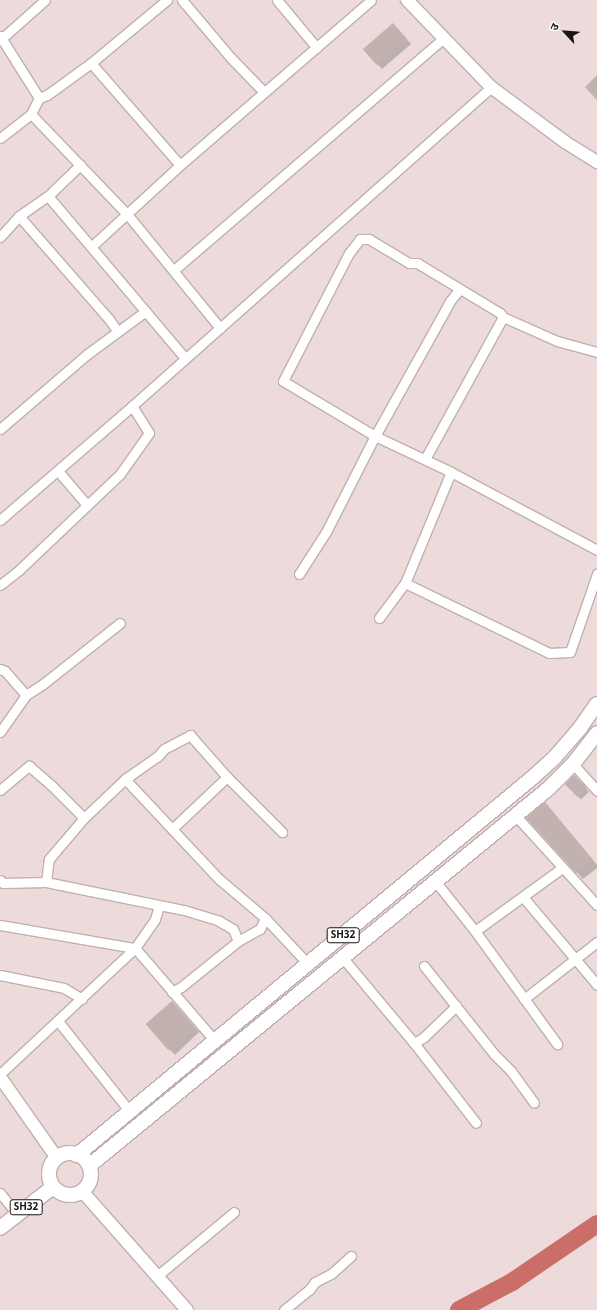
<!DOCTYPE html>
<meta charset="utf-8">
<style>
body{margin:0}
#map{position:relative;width:597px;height:1310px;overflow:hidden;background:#ecdbda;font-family:"Open Sans","Noto Sans Devanagari",sans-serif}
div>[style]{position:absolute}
.shadow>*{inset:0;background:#0003;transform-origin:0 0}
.river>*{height:18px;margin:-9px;padding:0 9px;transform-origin:9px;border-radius:9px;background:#cb6e67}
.building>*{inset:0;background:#c1b1af;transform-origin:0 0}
.roads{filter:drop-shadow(1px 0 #c0b0ae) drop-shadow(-1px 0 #c0b0ae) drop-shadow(0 1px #c0b0ae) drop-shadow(0 -1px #c0b0ae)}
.street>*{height:9px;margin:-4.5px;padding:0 4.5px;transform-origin:4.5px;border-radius:4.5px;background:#fff}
.secondary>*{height:12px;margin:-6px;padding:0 6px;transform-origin:6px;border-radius:6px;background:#fff}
.primary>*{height:14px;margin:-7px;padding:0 7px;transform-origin:7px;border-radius:7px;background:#fff}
.primary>.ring{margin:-7px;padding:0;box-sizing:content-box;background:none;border:14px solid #fff;border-radius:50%}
span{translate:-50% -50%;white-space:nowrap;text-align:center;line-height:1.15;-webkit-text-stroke:4px #fff;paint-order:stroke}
.shield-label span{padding:1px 3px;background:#fff;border:1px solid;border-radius:3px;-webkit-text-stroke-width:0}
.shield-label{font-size:10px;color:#1a1514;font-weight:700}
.north{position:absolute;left:545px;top:12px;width:40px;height:40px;-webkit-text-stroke:3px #fff;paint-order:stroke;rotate:296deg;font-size:11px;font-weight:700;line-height:16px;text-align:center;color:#1a1514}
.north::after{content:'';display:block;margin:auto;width:14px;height:18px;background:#1a1514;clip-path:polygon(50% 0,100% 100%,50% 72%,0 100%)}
</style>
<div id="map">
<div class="shadow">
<i style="clip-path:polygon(398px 29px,411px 44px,382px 69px,364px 49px)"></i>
<i style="left:574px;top:776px;width:22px;height:11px;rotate:47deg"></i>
<i style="clip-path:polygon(545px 803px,597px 865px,597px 868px,583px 879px,528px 818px)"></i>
<i style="clip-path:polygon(177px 1007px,199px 1032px,175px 1055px,147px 1025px)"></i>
</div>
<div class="river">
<i style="left:459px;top:1310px;width:60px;rotate:-27.8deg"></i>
<i style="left:512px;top:1282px;width:103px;rotate:-34.3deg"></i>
</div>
<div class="building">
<i style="left:393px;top:23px;width:21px;height:40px;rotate:49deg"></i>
<i style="clip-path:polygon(597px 75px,597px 100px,585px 87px)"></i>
<i style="left:574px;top:775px;width:18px;height:13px;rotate:45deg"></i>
<i style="clip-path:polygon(545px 802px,593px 860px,576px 873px,526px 818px)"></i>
<i style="left:172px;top:1001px;width:35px;height:35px;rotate:49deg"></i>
</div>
<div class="roads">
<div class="street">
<i style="left:182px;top:0;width:76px;rotate:49.8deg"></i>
<i style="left:231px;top:58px;width:47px;rotate:45.9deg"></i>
<i style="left:277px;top:0;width:62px;rotate:50.2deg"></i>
<i style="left:0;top:36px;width:73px;rotate:57.8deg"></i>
<i style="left:39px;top:98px;width:18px;rotate:117deg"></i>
<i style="left:31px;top:114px;width:39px;rotate:142deg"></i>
<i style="left:0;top:40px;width:60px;rotate:-41.6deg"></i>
<i style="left:91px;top:63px;width:135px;rotate:48.9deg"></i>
<i style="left:39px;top:98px;width:9px;rotate:-21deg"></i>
<i style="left:47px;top:95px;width:54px;rotate:-36deg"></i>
<i style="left:91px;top:63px;width:99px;rotate:-39.7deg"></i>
<i style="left:31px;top:114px;width:139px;rotate:46.2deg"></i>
<i style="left:127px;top:214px;width:147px;rotate:50.8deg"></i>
<i style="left:48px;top:196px;width:212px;rotate:49.8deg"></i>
<i style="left:19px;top:216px;width:137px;rotate:48.9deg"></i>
<i style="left:109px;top:319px;width:14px;rotate:56deg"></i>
<i style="left:0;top:237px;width:28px;rotate:-48deg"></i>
<i style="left:19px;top:216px;width:35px;rotate:-35deg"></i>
<i style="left:48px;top:196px;width:45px;rotate:-44.1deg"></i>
<i style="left:92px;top:246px;width:120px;rotate:-42.6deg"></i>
<i style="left:180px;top:165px;width:252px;rotate:-40.8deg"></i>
<i style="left:174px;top:270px;width:356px;rotate:-40.7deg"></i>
<i style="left:597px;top:352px;width:41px;rotate:-164.6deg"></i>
<i style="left:557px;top:341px;width:59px;rotate:-156deg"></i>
<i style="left:503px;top:317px;width:5px;rotate:-127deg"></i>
<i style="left:500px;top:313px;width:97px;rotate:-148.9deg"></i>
<i style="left:417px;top:263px;width:8px;rotate:180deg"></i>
<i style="left:409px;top:263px;width:47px;rotate:-149deg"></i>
<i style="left:369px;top:239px;width:9px;rotate:180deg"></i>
<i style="left:360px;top:239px;width:18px;rotate:128deg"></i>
<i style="left:349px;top:253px;width:144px;rotate:117.3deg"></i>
<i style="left:283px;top:381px;width:107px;rotate:30.9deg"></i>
<i style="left:375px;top:436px;width:84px;rotate:25.3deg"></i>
<i style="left:451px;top:472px;width:166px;rotate:28.1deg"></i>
<i style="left:0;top:429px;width:113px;rotate:-40.7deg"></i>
<i style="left:86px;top:355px;width:74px;rotate:-36.3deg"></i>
<i style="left:425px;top:459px;width:162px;rotate:-61.2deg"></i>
<i style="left:58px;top:471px;width:45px;rotate:49.5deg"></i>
<i style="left:0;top:520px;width:174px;rotate:-40.8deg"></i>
<i style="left:132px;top:406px;width:480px;rotate:-41.6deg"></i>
<i style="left:299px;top:574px;width:50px;rotate:-57.3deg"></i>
<i style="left:326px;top:532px;width:108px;rotate:-63deg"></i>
<i style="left:375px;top:436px;width:154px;rotate:-60.9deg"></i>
<i style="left:450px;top:301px;width:14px;rotate:-51deg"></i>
<i style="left:405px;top:583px;width:160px;rotate:25.9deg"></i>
<i style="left:549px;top:653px;width:21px;rotate:-3deg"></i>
<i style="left:570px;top:652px;width:83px;rotate:-70.9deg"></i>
<i style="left:0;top:585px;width:24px;rotate:-38deg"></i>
<i style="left:19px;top:570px;width:139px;rotate:-43.5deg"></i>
<i style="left:120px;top:474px;width:50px;rotate:-54.7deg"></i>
<i style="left:149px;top:433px;width:32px;rotate:-122deg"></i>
<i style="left:379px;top:618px;width:44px;rotate:-53.4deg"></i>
<i style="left:405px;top:583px;width:120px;rotate:-67.5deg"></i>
<i style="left:0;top:669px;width:5px;rotate:22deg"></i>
<i style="left:5px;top:671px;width:32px;rotate:49deg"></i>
<i style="left:0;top:732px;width:45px;rotate:-54.9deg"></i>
<i style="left:26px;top:695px;width:20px;rotate:-33deg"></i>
<i style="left:43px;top:684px;width:98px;rotate:-38.4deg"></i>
<i style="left:573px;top:764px;width:36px;rotate:48deg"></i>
<i style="left:125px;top:779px;width:137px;rotate:46.8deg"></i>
<i style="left:219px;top:879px;width:60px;rotate:40.3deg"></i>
<i style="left:265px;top:918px;width:63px;rotate:46.9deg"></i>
<i style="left:0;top:790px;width:38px;rotate:-40deg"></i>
<i style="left:29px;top:766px;width:30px;rotate:41deg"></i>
<i style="left:52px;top:786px;width:45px;rotate:45deg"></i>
<i style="left:515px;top:815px;width:122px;rotate:47.7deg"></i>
<i style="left:172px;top:829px;width:76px;rotate:-43.4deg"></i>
<i style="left:0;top:880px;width:4px;rotate:45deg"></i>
<i style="left:3px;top:883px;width:43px;rotate:-1.3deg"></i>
<i style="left:46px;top:882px;width:141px;rotate:11.5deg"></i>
<i style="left:184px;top:910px;width:37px;rotate:17deg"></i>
<i style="left:219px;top:921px;width:16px;rotate:30deg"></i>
<i style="left:233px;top:929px;width:13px;rotate:67deg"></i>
<i style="left:435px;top:881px;width:64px;rotate:51.3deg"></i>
<i style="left:475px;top:931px;width:140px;rotate:54deg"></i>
<i style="left:46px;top:882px;width:23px;rotate:-83deg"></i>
<i style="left:49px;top:859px;width:54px;rotate:-49.5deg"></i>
<i style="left:84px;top:818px;width:57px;rotate:-43.6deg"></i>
<i style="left:125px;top:779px;width:39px;rotate:-35deg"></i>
<i style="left:157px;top:757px;width:11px;rotate:-49deg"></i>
<i style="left:164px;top:749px;width:30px;rotate:-28deg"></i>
<i style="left:190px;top:735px;width:56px;rotate:48.6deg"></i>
<i style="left:227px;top:777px;width:78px;rotate:45deg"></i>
<i style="left:523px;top:897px;width:115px;rotate:49.9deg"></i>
<i style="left:0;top:925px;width:137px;rotate:9.7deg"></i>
<i style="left:135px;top:948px;width:123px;rotate:49.3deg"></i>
<i style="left:475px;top:931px;width:107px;rotate:-35.9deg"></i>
<i style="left:342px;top:957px;width:112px;rotate:50.1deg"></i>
<i style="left:414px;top:1043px;width:101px;rotate:52.2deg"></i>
<i style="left:424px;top:966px;width:112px;rotate:51.5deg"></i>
<i style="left:494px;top:1054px;width:24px;rotate:45deg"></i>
<i style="left:511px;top:1071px;width:39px;rotate:54deg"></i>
<i style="left:0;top:975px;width:65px;rotate:11.5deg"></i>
<i style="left:64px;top:988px;width:21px;rotate:31deg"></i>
<i style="left:172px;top:992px;width:10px;rotate:-29deg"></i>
<i style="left:181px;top:987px;width:73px;rotate:-38.9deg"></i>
<i style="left:238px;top:941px;width:25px;rotate:-29deg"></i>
<i style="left:260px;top:929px;width:12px;rotate:-66deg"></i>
<i style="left:524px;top:999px;width:93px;rotate:-38deg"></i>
<i style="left:58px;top:1021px;width:116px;rotate:51.6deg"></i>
<i style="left:414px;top:1043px;width:12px;rotate:-31deg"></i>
<i style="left:424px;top:1037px;width:45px;rotate:-44.1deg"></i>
<i style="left:0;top:1074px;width:185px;rotate:-43deg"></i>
<i style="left:135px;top:948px;width:35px;rotate:-55deg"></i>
<i style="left:155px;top:919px;width:14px;rotate:-73deg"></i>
<i style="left:0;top:1193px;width:27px;rotate:51deg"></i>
<i style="left:157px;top:1276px;width:100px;rotate:-39.7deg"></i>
<i style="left:284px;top:1310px;width:32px;rotate:-39deg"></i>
<i style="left:309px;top:1290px;width:10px;rotate:-53deg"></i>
<i style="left:315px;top:1282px;width:18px;rotate:-27deg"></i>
<i style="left:331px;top:1274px;width:27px;rotate:-42deg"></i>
</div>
<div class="secondary">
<i style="left:407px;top:0;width:121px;rotate:46deg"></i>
<i style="left:491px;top:87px;width:92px;rotate:36.6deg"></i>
<i style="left:565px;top:142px;width:38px;rotate:32deg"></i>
<i style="left:0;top:1077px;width:99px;rotate:54.9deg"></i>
<i style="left:82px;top:1191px;width:159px;rotate:48.6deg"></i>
</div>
<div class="primary">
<i class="ring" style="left:49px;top:1153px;width:28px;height:28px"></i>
<i style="left:77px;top:1155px;width:591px;rotate:-39.64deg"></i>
<i style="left:532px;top:778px;width:31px;rotate:-42deg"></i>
<i style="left:555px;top:757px;width:38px;rotate:-49deg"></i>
<i style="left:580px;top:728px;width:29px;rotate:-55deg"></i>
<i style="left:89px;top:1166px;width:594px;rotate:-39.4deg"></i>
<i style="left:548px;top:789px;width:35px;rotate:-45deg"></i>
<i style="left:573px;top:764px;width:39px;rotate:-52deg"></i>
<i style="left:0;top:1228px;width:67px;rotate:-37.7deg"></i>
</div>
</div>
<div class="shield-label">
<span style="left:343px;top:935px">SH32</span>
<span style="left:26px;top:1207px">SH32</span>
</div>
<div class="north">उ</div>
</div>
